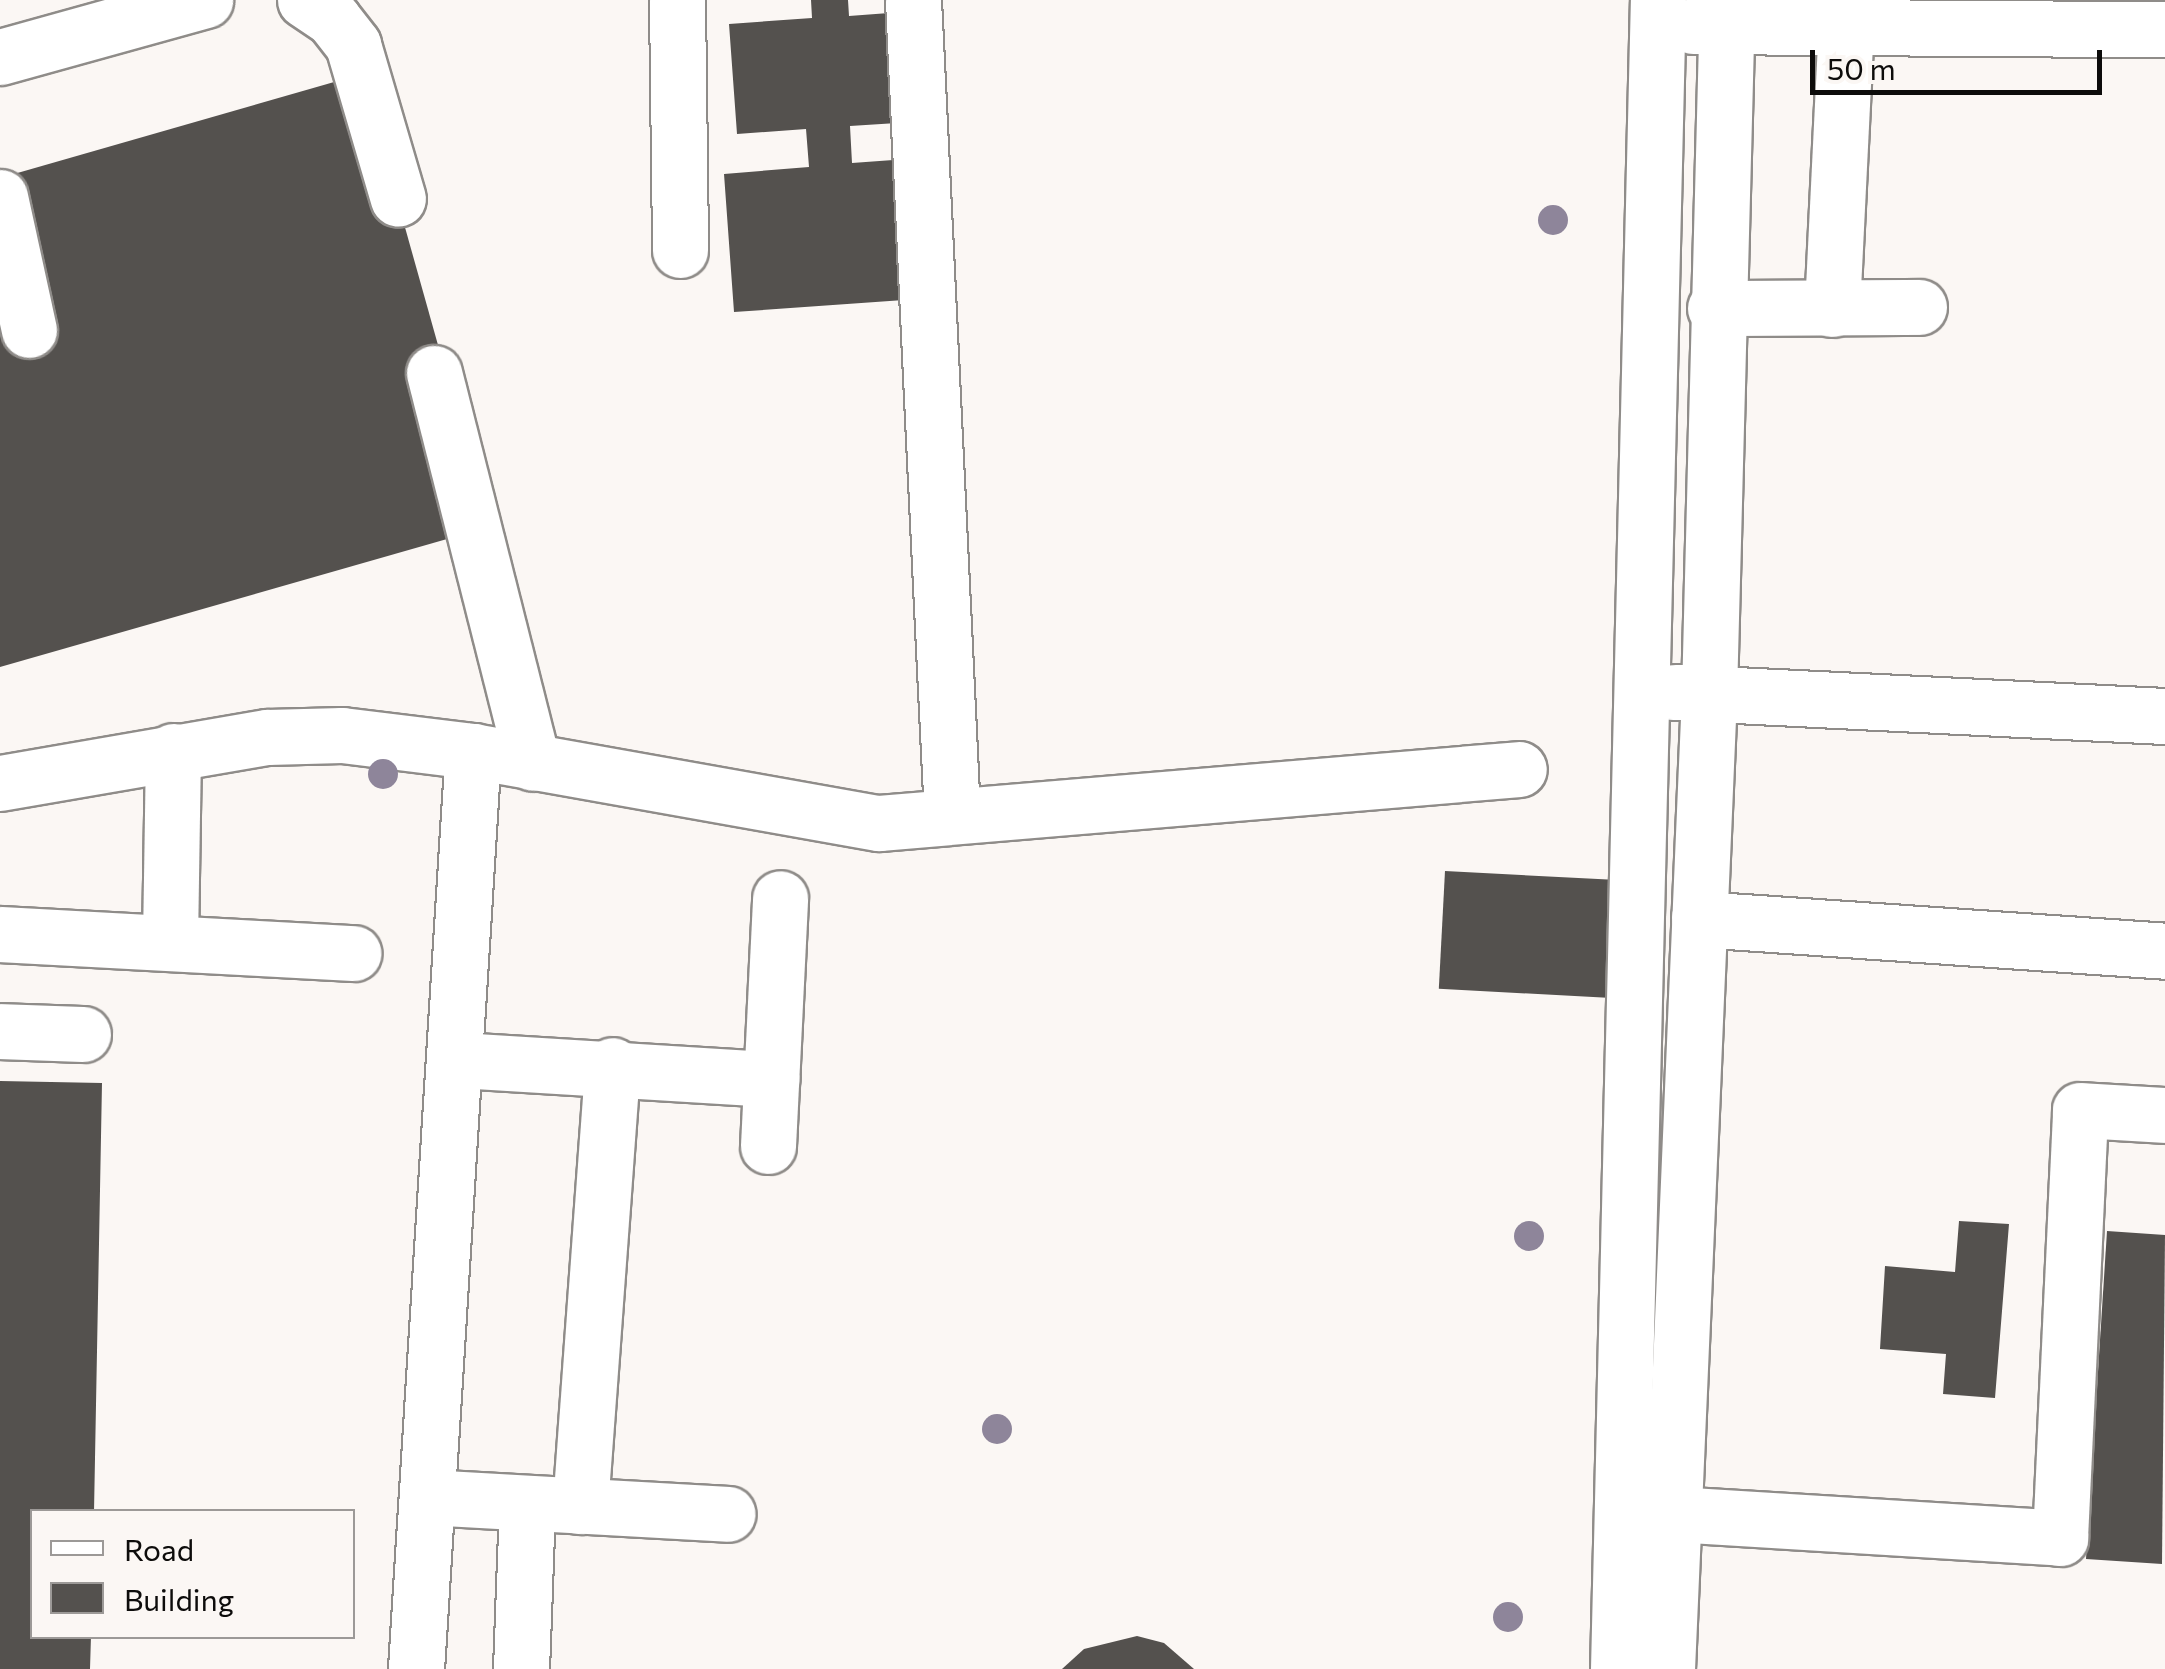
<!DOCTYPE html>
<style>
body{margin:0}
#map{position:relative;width:2165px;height:1669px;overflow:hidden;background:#fbf7f4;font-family:Commissioner,sans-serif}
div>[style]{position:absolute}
.building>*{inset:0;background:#54514e;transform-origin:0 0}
.roads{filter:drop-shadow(2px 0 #8f8c89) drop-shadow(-2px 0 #8f8c89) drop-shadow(0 2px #8f8c89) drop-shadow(0 -2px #8f8c89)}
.minor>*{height:55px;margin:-27.5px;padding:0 27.5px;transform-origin:27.5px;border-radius:27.5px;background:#fff}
.trees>*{width:30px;height:30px;margin:-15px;border-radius:50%;background:#8e859a}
span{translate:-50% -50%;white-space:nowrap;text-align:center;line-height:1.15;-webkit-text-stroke:10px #fbf7f4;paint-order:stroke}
.legend{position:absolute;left:30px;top:1509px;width:325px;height:130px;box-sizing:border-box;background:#fbf7f4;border:2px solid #9c9997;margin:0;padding:12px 18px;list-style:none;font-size:30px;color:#0d0c0b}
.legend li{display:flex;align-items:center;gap:20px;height:50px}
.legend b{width:50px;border:2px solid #9c9997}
.scale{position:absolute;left:1810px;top:50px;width:292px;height:45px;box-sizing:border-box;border:5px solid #0d0c0b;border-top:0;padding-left:12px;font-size:30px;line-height:35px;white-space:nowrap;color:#0d0c0b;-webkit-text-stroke:8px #fbf7f4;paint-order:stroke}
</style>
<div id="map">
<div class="building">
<i style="clip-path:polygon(811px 0,848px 0,849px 16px,889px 13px,897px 123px,850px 126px,852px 163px,907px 159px,918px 299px,734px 312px,724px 174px,809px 167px,806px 129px,737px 134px,729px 24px,812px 18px)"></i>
<i style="clip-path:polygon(362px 74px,489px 527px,0 667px,0 178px)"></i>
<i style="left:1445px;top:871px;width:173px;height:118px;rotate:3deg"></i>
<i style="clip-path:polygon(0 1081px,102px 1083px,94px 1512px,32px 1512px,32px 1636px,91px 1636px,90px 1669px,0 1669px)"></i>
<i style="clip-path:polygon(1959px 1221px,2009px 1224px,1995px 1398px,1943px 1394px,1946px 1354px,1880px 1349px,1885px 1266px,1955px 1272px)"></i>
<i style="clip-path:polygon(2107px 1231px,2165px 1235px,2162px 1564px,2086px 1559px)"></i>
<i style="clip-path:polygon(1137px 1636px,1164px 1643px,1194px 1669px,1062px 1669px,1084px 1649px)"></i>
</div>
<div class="roads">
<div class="minor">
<i style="left:305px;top:0;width:34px;rotate:34deg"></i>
<i style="left:333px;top:19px;width:33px;rotate:52deg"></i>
<i style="left:353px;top:45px;width:160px;rotate:73.7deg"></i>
<i style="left:677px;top:0;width:250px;rotate:89.3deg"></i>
<i style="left:913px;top:0;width:816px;rotate:87.26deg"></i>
<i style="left:1693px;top:26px;width:472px;rotate:0.4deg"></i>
<i style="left:0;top:57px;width:213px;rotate:-15.5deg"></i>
<i style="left:0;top:197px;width:136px;rotate:77.7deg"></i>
<i style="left:1715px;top:308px;width:204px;rotate:-0.3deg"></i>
<i style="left:1832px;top:309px;width:282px;rotate:-87.2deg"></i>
<i style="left:434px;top:373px;width:402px;rotate:75.8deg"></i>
<i style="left:1674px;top:692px;width:492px;rotate:2.8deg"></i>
<i style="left:0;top:783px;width:271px;rotate:-9.8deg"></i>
<i style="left:267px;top:737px;width:75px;rotate:-1.5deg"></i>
<i style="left:342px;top:735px;width:132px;rotate:7deg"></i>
<i style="left:473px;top:751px;width:412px;rotate:10.1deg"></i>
<i style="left:879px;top:823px;width:642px;rotate:-4.82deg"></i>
<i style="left:1699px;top:919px;width:467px;rotate:3.9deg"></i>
<i style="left:0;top:934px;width:354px;rotate:3.1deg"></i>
<i style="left:170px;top:942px;width:191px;rotate:-89.1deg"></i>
<i style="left:0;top:1031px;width:83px;rotate:2.1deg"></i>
<i style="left:458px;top:1060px;width:314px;rotate:3.5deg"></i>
<i style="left:768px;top:1146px;width:248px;rotate:-87.2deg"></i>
<i style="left:427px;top:1497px;width:301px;rotate:3.2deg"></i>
<i style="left:580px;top:1506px;width:442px;rotate:-85.8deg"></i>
<i style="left:1673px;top:1514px;width:388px;rotate:3.5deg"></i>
<i style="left:2060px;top:1538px;width:428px;rotate:-87.3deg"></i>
<i style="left:2080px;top:1110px;width:85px;rotate:3.4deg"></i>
<i style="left:416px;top:1669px;width:920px;rotate:-86.45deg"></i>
<i style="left:521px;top:1669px;width:166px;rotate:-87.9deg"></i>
<i style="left:1618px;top:1669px;width:1669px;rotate:-88.63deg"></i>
<i style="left:1667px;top:1669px;width:976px;rotate:-87.53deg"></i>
<i style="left:1709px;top:694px;width:694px;rotate:-88.51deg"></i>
</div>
</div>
<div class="trees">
<i style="left:1553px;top:220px"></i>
<i style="left:383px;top:774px"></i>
<i style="left:1529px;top:1236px"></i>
<i style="left:997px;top:1429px"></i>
<i style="left:1508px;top:1617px"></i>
</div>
<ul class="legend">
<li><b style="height:12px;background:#fff"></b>Road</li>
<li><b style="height:28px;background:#54514e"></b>Building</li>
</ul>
<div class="scale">50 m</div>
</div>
